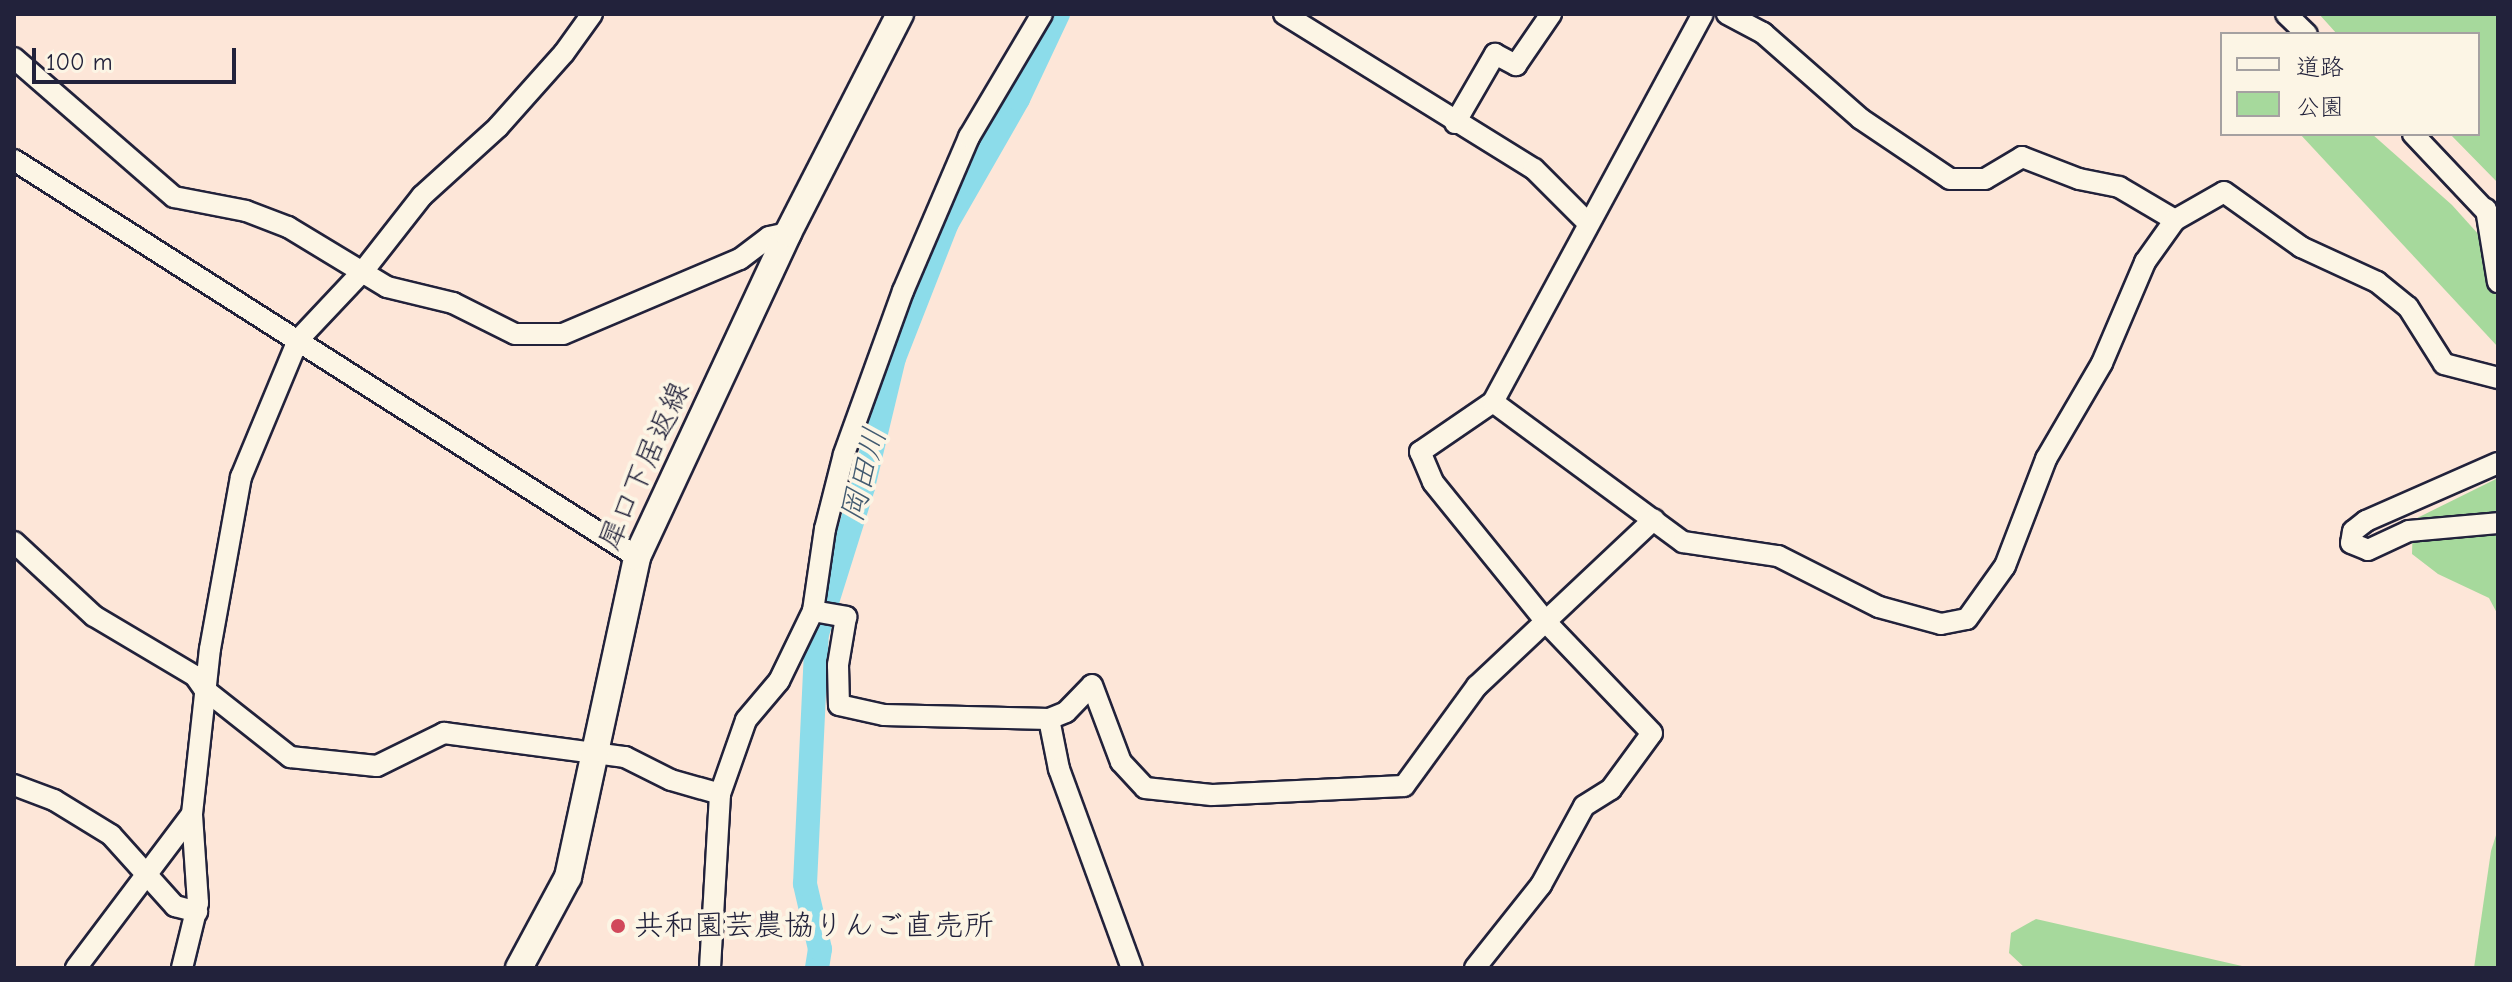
<!DOCTYPE html>
<meta charset="utf-8">
<style>
body{margin:0}
#map{position:relative;width:2512px;height:982px;overflow:hidden;background:#fde6d8;font-family:"Comic Neue","Klee One",sans-serif}
div>[style]{position:absolute}
.green>*{inset:0;background:#a6d99c}
.stream>*{height:4px;margin:-2px;padding:0 2px;transform-origin:2px;border-radius:2px;background:#8cdcea}
.river>*{height:24px;margin:-12px;padding:0 12px;transform-origin:12px;border-radius:12px;background:#8cdcea}
.roads{filter:drop-shadow(2px 0 #22223b) drop-shadow(-2px 0 #22223b) drop-shadow(0 2px #22223b) drop-shadow(0 -2px #22223b)}
.minor>*{height:20px;margin:-10px;padding:0 10px;transform-origin:10px;border-radius:10px;background:#fcf5e5}
.major>*{height:26px;margin:-13px;padding:0 13px;transform-origin:13px;border-radius:13px;background:#fcf5e5}
.dots>*{width:22px;height:22px;translate:-50% -50%;box-sizing:border-box;border:4px solid #fcf5e5;border-radius:50%}
span{translate:-50% -50%;white-space:nowrap;text-align:center;line-height:1.15;-webkit-text-stroke:8px #fcf5e5;paint-order:stroke}
.street-label{font-size:30px;color:#22223b}
.poi-label{font-size:30px;color:#22223b}
.left{translate:0 -50%;text-align:left}
.water-label{font-size:32px;color:#425a70;font-style:italic}
.frame{position:absolute;inset:0;border:16px solid #22223b;pointer-events:none}
.legend{position:absolute;left:2220px;top:32px;width:260px;height:104px;box-sizing:border-box;background:#fcf5e5;border:2px solid #a5a1a1;margin:0;padding:10px 14px;list-style:none;font-size:24px;color:#22223b}
.legend li{display:flex;align-items:center;gap:16px;height:40px}
.legend b{width:40px;border:2px solid #a5a1a1}
.scale{position:absolute;left:32px;top:48px;width:204px;height:36px;box-sizing:border-box;border:4px solid #22223b;border-top:0;padding-left:10px;font-size:24px;line-height:28px;white-space:nowrap;color:#22223b;-webkit-text-stroke:6px #fcf5e5;paint-order:stroke}
</style>
<div id="map">
<div class="green">
<i style="clip-path:polygon(2319px 14px,2498px 14px,2498px 183px,2450px 134px,2478px 134px,2478px 34px,2337px 34px)"></i>
<i style="clip-path:polygon(2300px 134px,2372px 134px,2452px 205px,2498px 256px,2498px 347px)"></i>
<i style="clip-path:polygon(2498px 478px,2498px 615px,2489px 598px,2438px 574px,2412px 554px,2413px 520px)"></i>
<i style="clip-path:polygon(2498px 829px,2498px 968px,2474px 968px,2491px 851px)"></i>
<i style="clip-path:polygon(2036px 919px,2242px 966px,2304px 968px,2025px 968px,2009px 953px,2011px 933px)"></i>
</div>
<div class="stream">
<i style="left:248px;top:489px;width:28px;rotate:-71deg"></i>
<i style="left:193px;top:968px;width:41px;rotate:-77.3deg"></i>
</div>
<div class="river">
<i style="left:817px;top:968px;width:19px;rotate:-81deg"></i>
<i style="left:820px;top:949px;width:67px;rotate:-103deg"></i>
<i style="left:805px;top:884px;width:250px;rotate:-87.3deg"></i>
<i style="left:817px;top:634px;width:154px;rotate:-72.6deg"></i>
<i style="left:863px;top:487px;width:133px;rotate:-76.5deg"></i>
<i style="left:894px;top:358px;width:145px;rotate:-68.6deg"></i>
<i style="left:947px;top:223px;width:143px;rotate:-60.2deg"></i>
<i style="left:1018px;top:99px;width:94px;rotate:-64.8deg"></i>
</div>
<div class="roads">
<div class="minor">
<i style="left:1284px;top:14px;width:294px;rotate:31.8deg"></i>
<i style="left:1534px;top:169px;width:75px;rotate:45deg"></i>
<i style="left:1727px;top:14px;width:41px;rotate:27.8deg"></i>
<i style="left:1763px;top:33px;width:130px;rotate:41.3deg"></i>
<i style="left:1861px;top:119px;width:107px;rotate:34deg"></i>
<i style="left:1950px;top:179px;width:35px"></i>
<i style="left:1985px;top:179px;width:43px;rotate:-30.7deg"></i>
<i style="left:2022px;top:157px;width:61px;rotate:21.1deg"></i>
<i style="left:2079px;top:179px;width:41px;rotate:11.3deg"></i>
<i style="left:2119px;top:187px;width:65px;rotate:30.5deg"></i>
<i style="left:2286px;top:14px;width:29px;rotate:44deg"></i>
<i style="left:14px;top:58px;width:212px;rotate:41deg"></i>
<i style="left:174px;top:197px;width:73px;rotate:11deg"></i>
<i style="left:246px;top:211px;width:45px;rotate:20.9deg"></i>
<i style="left:288px;top:227px;width:116px;rotate:31.2deg"></i>
<i style="left:387px;top:287px;width:68px;rotate:13.6deg"></i>
<i style="left:453px;top:303px;width:69px;rotate:26.6deg"></i>
<i style="left:515px;top:334px;width:48px"></i>
<i style="left:563px;top:334px;width:192px;rotate:-23deg"></i>
<i style="left:740px;top:259px;width:36px;rotate:-37deg"></i>
<i style="left:769px;top:237px;width:19px;rotate:-12deg"></i>
<i style="left:1455px;top:123px;width:80px;rotate:-59.9deg"></i>
<i style="left:1495px;top:54px;width:24px;rotate:28deg"></i>
<i style="left:1516px;top:65px;width:62px;rotate:-55.5deg"></i>
<i style="left:2413px;top:134px;width:124px;rotate:46.6deg"></i>
<i style="left:14px;top:160px;width:739px;rotate:32.51deg"></i>
<i style="left:2486px;top:209px;width:74px;rotate:80.7deg"></i>
<i style="left:1493px;top:402px;width:236px;rotate:36.4deg"></i>
<i style="left:1683px;top:542px;width:96px;rotate:8.4deg"></i>
<i style="left:1778px;top:556px;width:113px;rotate:26.8deg"></i>
<i style="left:1879px;top:607px;width:64px;rotate:15.3deg"></i>
<i style="left:1941px;top:624px;width:26px;rotate:-11deg"></i>
<i style="left:1967px;top:619px;width:65px;rotate:-54.4deg"></i>
<i style="left:2005px;top:566px;width:115px;rotate:-69deg"></i>
<i style="left:2046px;top:459px;width:111px;rotate:-59.7deg"></i>
<i style="left:2102px;top:363px;width:110px;rotate:-66.9deg"></i>
<i style="left:2145px;top:262px;width:52px;rotate:-54.5deg"></i>
<i style="left:2175px;top:220px;width:56px;rotate:-29.7deg"></i>
<i style="left:2224px;top:192px;width:95px;rotate:35.5deg"></i>
<i style="left:2301px;top:247px;width:84px;rotate:24.7deg"></i>
<i style="left:2377px;top:282px;width:40px;rotate:39deg"></i>
<i style="left:2408px;top:307px;width:67px;rotate:57.7deg"></i>
<i style="left:2444px;top:364px;width:56px;rotate:14.5deg"></i>
<i style="left:2498px;top:463px;width:144px;rotate:156.3deg"></i>
<i style="left:2366px;top:521px;width:16px;rotate:142deg"></i>
<i style="left:2353px;top:531px;width:12px;rotate:99deg"></i>
<i style="left:2351px;top:543px;width:18px;rotate:22deg"></i>
<i style="left:2368px;top:550px;width:45px;rotate:-24.9deg"></i>
<i style="left:2409px;top:531px;width:89px;rotate:-5.1deg"></i>
<i style="left:14px;top:542px;width:109px;rotate:42.8deg"></i>
<i style="left:94px;top:616px;width:117px;rotate:30.7deg"></i>
<i style="left:195px;top:676px;width:16px;rotate:55deg"></i>
<i style="left:204px;top:689px;width:110px;rotate:38.3deg"></i>
<i style="left:290px;top:757px;width:87px;rotate:5.9deg"></i>
<i style="left:377px;top:766px;width:75px;rotate:-26.2deg"></i>
<i style="left:444px;top:733px;width:183px;rotate:7.6deg"></i>
<i style="left:625px;top:757px;width:51px;rotate:26.6deg"></i>
<i style="left:671px;top:780px;width:51px;rotate:15.9deg"></i>
<i style="left:813px;top:611px;width:34px;rotate:10deg"></i>
<i style="left:846px;top:617px;width:49px;rotate:99.5deg"></i>
<i style="left:838px;top:665px;width:40px;rotate:88.6deg"></i>
<i style="left:839px;top:705px;width:46px;rotate:12.5deg"></i>
<i style="left:884px;top:715px;width:165px;rotate:1.4deg"></i>
<i style="left:1049px;top:719px;width:18px;rotate:-22deg"></i>
<i style="left:1066px;top:712px;width:37px;rotate:-46deg"></i>
<i style="left:1092px;top:685px;width:82px;rotate:69.4deg"></i>
<i style="left:1121px;top:762px;width:35px;rotate:47deg"></i>
<i style="left:1145px;top:788px;width:67px;rotate:6deg"></i>
<i style="left:1212px;top:795px;width:192px;rotate:-2.7deg"></i>
<i style="left:1404px;top:786px;width:124px;rotate:-53.9deg"></i>
<i style="left:1477px;top:686px;width:243px;rotate:-43.3deg"></i>
<i style="left:1049px;top:719px;width:51px;rotate:78.7deg"></i>
<i style="left:1059px;top:769px;width:212px;rotate:69.9deg"></i>
<i style="left:14px;top:785px;width:43px;rotate:20.6deg"></i>
<i style="left:54px;top:800px;width:67px;rotate:31.6deg"></i>
<i style="left:111px;top:835px;width:96px;rotate:48deg"></i>
<i style="left:175px;top:906px;width:23px;rotate:15deg"></i>
<i style="left:76px;top:968px;width:193px;rotate:-53deg"></i>
<i style="left:192px;top:814px;width:166px;rotate:-83.8deg"></i>
<i style="left:210px;top:649px;width:175px;rotate:-79.8deg"></i>
<i style="left:241px;top:477px;width:148px;rotate:-67.4deg"></i>
<i style="left:298px;top:340px;width:96px;rotate:-46.7deg"></i>
<i style="left:364px;top:270px;width:94px;rotate:-51.9deg"></i>
<i style="left:422px;top:196px;width:103px;rotate:-42.2deg"></i>
<i style="left:498px;top:127px;width:99px;rotate:-48.3deg"></i>
<i style="left:564px;top:53px;width:48px;rotate:-54.3deg"></i>
<i style="left:182px;top:968px;width:67px;rotate:-76.2deg"></i>
<i style="left:198px;top:903px;width:89px;rotate:-93.9deg"></i>
<i style="left:710px;top:968px;width:174px;rotate:-86.7deg"></i>
<i style="left:720px;top:794px;width:78px;rotate:-70.6deg"></i>
<i style="left:746px;top:720px;width:51px;rotate:-49.8deg"></i>
<i style="left:779px;top:681px;width:78px;rotate:-64.1deg"></i>
<i style="left:813px;top:611px;width:83px;rotate:-81.7deg"></i>
<i style="left:825px;top:529px;width:77px;rotate:-75.8deg"></i>
<i style="left:844px;top:454px;width:173px;rotate:-70.1deg"></i>
<i style="left:903px;top:291px;width:168px;rotate:-66.8deg"></i>
<i style="left:969px;top:137px;width:143px;rotate:-59.3deg"></i>
<i style="left:1475px;top:968px;width:106px;rotate:-51.5deg"></i>
<i style="left:1541px;top:885px;width:90px;rotate:-61.4deg"></i>
<i style="left:1584px;top:806px;width:32px;rotate:-32deg"></i>
<i style="left:1611px;top:789px;width:69px;rotate:-53.8deg"></i>
<i style="left:1652px;top:733px;width:152px;rotate:-133.7deg"></i>
<i style="left:1547px;top:623px;width:181px;rotate:-129deg"></i>
<i style="left:1433px;top:482px;width:33px;rotate:-113deg"></i>
<i style="left:1420px;top:452px;width:88px;rotate:-34.4deg"></i>
<i style="left:1493px;top:402px;width:441px;rotate:-61.6deg"></i>
</div>
<div class="major">
<i style="left:519px;top:968px;width:103px;rotate:-61.7deg"></i>
<i style="left:568px;top:877px;width:327px;rotate:-77.8deg"></i>
<i style="left:637px;top:557px;width:357px;rotate:-65deg"></i>
<i style="left:788px;top:233px;width:246px;rotate:-62.9deg"></i>
</div>
</div>
<div class="dots">
<i style="left:618px;top:926px;background:#d1495b"></i>
</div>
<div class="street-label">
<span style="left:645px;top:466px;rotate:-66deg">犀口下居返線</span>
</div>
<div class="poi-label">
<span class="left" style="left:634px;top:926px">共和園芸農協りんご直売所</span>
</div>
<div class="water-label">
<span style="left:864px;top:475px;rotate:-75deg">岡田川</span>
</div>
<div class="frame"></div>
<ul class="legend">
<li><b style="height:10px;background:#fcf5e5"></b>道路</li>
<li><b style="height:22px;background:#a6d99c"></b>公園</li>
</ul>
<div class="scale">100 m</div>
</div>
